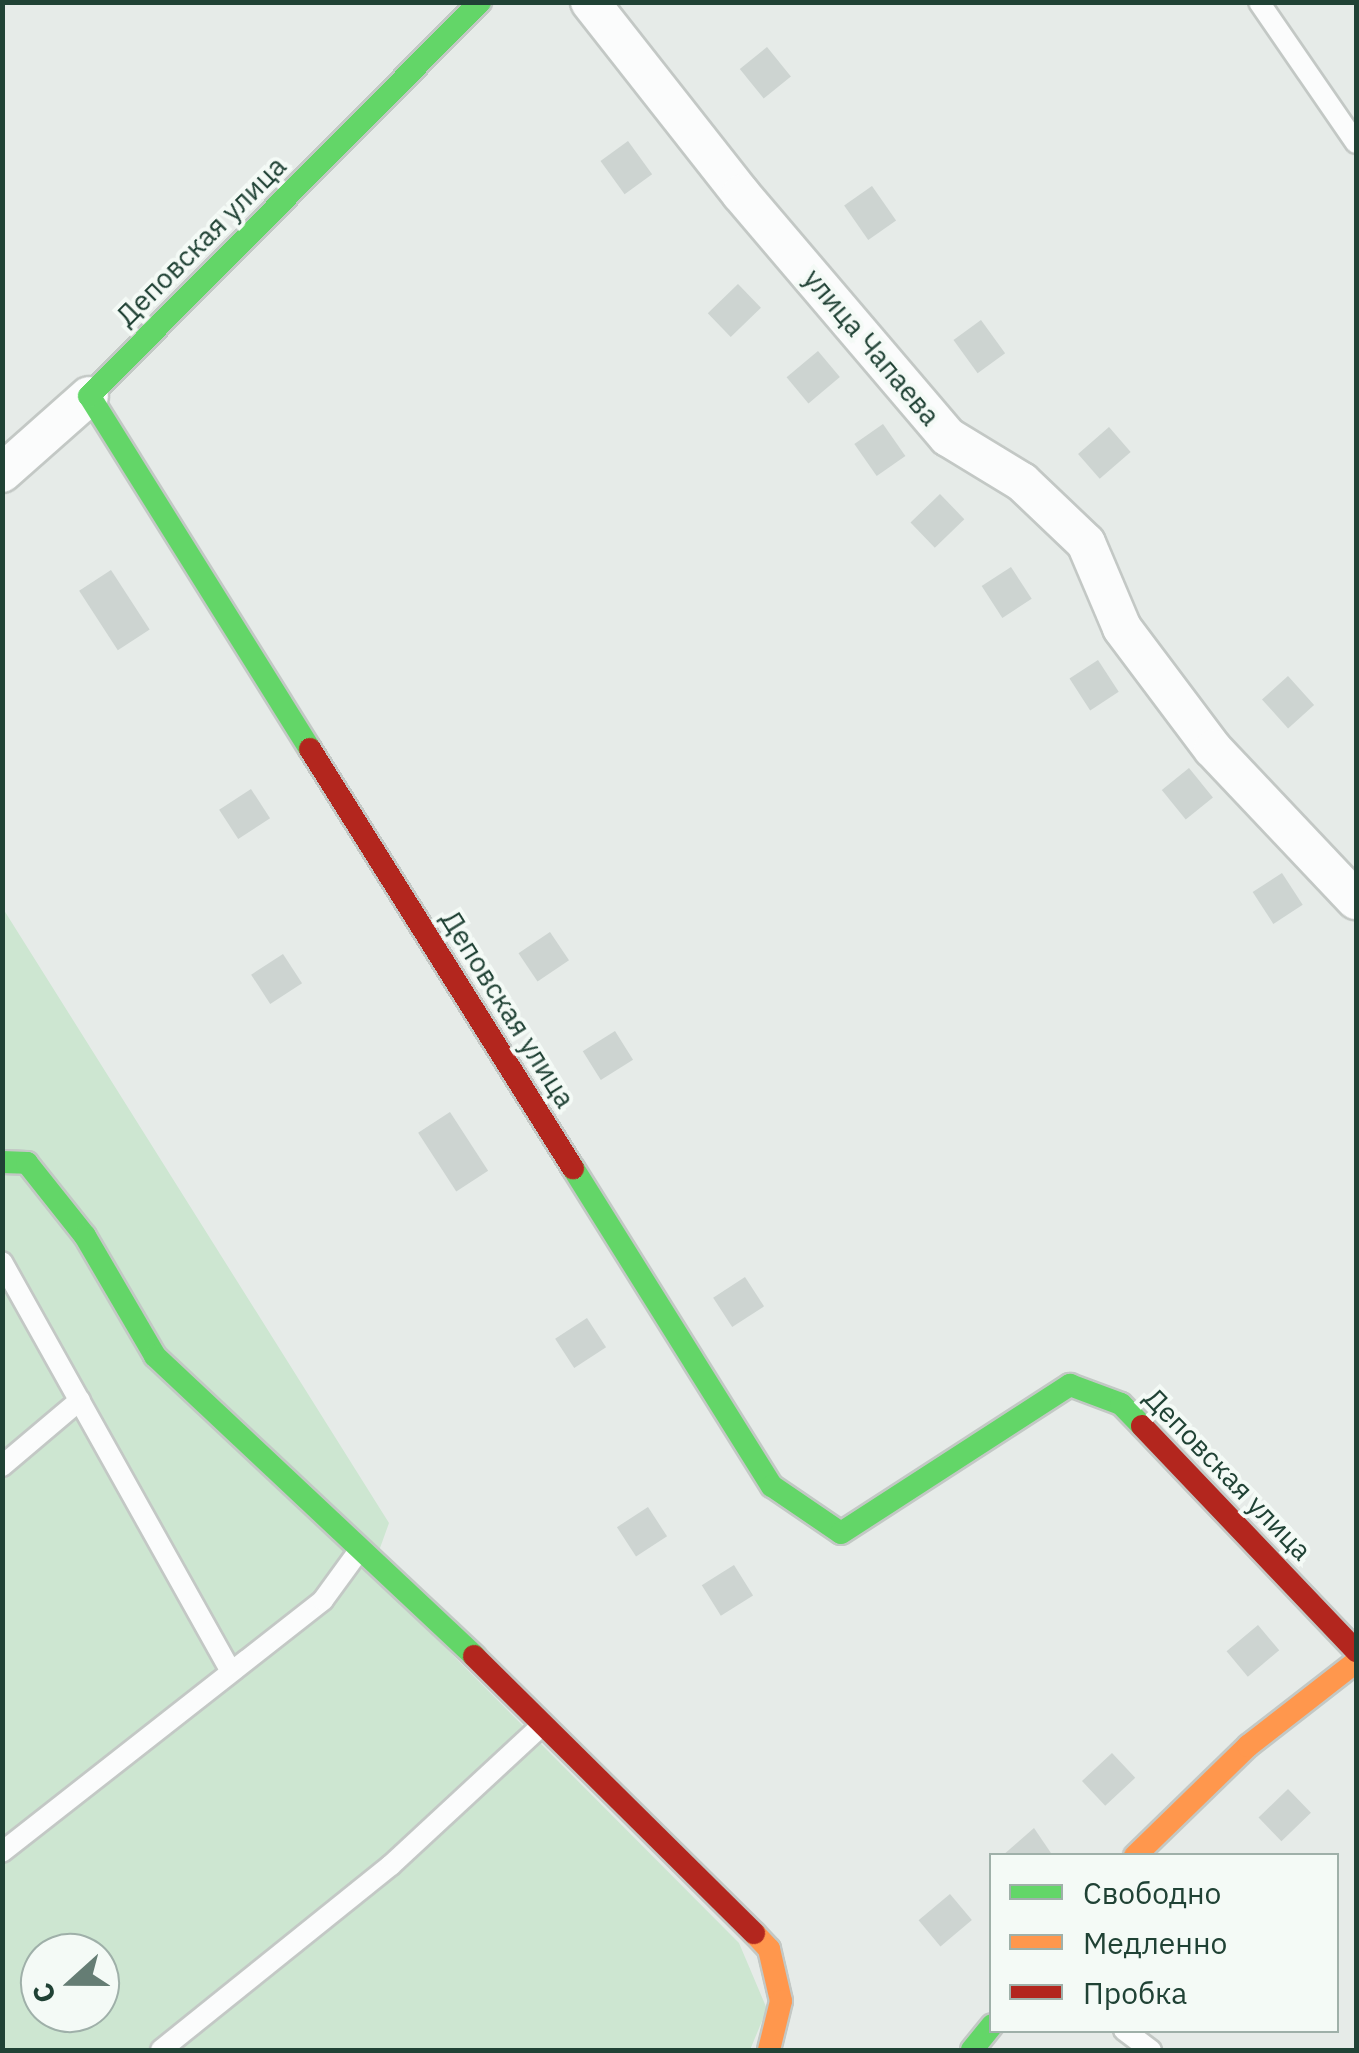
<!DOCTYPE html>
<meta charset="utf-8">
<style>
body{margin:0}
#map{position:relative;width:1359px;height:2053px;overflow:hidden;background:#e6ebe8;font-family:"IBM Plex Sans",sans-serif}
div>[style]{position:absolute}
.green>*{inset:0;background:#cde6d1}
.building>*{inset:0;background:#cdd4d1;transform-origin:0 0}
.roads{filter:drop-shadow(2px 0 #c3c8c5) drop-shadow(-2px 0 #c3c8c5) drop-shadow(0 2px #c3c8c5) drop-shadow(0 -2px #c3c8c5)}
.lane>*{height:20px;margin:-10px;padding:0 10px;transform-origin:10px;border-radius:10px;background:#fbfcfc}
.street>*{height:38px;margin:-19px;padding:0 19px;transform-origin:19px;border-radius:19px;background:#fbfcfc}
.fast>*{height:22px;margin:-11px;padding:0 11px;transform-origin:11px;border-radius:11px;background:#63d668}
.slow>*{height:22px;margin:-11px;padding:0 11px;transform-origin:11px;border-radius:11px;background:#ff974d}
.jam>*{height:22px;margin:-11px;padding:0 11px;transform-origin:11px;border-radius:11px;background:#b3261e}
span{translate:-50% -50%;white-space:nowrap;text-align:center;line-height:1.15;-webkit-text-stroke:8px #f4faf6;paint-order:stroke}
.street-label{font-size:28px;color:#204235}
.frame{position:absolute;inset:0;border:5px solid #204235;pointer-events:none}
.legend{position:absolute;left:989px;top:1853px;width:350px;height:180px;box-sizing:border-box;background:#f4faf6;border:2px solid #9fb0a9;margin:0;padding:12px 18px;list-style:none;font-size:30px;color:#204235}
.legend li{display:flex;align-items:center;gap:20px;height:50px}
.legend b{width:50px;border:2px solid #9fb0a9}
.north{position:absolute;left:20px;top:1933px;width:100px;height:100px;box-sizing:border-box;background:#f4faf6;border:2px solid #9fb0a9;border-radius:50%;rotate:249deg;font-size:28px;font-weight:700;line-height:40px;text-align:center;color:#204235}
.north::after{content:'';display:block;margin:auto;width:35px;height:45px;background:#657d74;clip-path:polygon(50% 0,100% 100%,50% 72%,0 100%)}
</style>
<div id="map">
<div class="green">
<i style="clip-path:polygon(evenodd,2px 907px,389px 1523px,371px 1573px,739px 1943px,767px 2009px,750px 2050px,3px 2050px,2px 907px,40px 1953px,100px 1953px,100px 2013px,40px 2013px,40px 1953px)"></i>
</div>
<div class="building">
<i style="left:767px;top:47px;width:38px;height:35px;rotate:51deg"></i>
<i style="left:628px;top:141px;width:41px;height:34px;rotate:54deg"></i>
<i style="left:872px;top:186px;width:42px;height:34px;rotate:55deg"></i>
<i style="left:738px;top:284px;width:33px;height:42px;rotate:46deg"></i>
<i style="left:981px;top:320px;width:41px;height:34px;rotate:54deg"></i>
<i style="left:818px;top:351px;width:34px;height:41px;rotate:50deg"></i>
<i style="left:883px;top:424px;width:39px;height:35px;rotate:55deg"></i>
<i style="left:1109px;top:427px;width:33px;height:41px;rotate:49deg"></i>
<i style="left:940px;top:494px;width:35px;height:41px;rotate:46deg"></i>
<i style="left:1011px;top:567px;width:38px;height:35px;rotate:57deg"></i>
<i style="left:111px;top:570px;width:71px;height:38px;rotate:57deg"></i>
<i style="left:1098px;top:660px;width:38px;height:34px;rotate:57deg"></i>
<i style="left:1288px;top:676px;width:39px;height:35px;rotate:48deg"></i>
<i style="left:1189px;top:768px;width:38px;height:35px;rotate:51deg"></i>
<i style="left:251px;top:789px;width:35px;height:38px;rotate:57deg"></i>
<i style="left:1282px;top:873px;width:38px;height:35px;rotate:57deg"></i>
<i style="left:550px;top:932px;width:34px;height:38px;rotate:56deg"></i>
<i style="left:283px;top:954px;width:35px;height:38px;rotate:57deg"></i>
<i style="left:615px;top:1031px;width:34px;height:38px;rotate:58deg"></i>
<i style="left:450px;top:1112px;width:70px;height:38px;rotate:57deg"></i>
<i style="left:745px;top:1277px;width:35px;height:38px;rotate:57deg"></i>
<i style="left:587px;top:1318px;width:35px;height:38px;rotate:57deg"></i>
<i style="left:648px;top:1507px;width:35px;height:37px;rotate:57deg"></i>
<i style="left:734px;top:1565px;width:36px;height:38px;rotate:58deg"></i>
<i style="left:1258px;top:1625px;width:33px;height:41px;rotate:50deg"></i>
<i style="left:1112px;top:1753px;width:34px;height:41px;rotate:47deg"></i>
<i style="left:1288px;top:1789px;width:33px;height:41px;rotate:46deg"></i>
<i style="clip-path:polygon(1034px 1828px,1053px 1856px,1002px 1856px)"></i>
<i style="left:950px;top:1894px;width:34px;height:41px;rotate:50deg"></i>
</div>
<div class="roads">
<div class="lane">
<i style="left:1259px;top:2px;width:171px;rotate:55.5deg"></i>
<i style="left:2px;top:1262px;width:465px;rotate:60.8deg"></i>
<i style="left:2px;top:1466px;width:102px;rotate:-40.2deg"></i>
<i style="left:2px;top:1852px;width:408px;rotate:-38.1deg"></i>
<i style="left:323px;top:1600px;width:59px;rotate:-53.9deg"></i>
<i style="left:1124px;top:2030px;width:34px;rotate:37deg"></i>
<i style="left:161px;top:2050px;width:295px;rotate:-38.8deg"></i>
<i style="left:391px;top:1865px;width:207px;rotate:-42.8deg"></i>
</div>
<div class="street">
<i style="left:590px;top:2px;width:244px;rotate:51.8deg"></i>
<i style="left:741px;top:194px;width:319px;rotate:49.6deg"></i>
<i style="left:948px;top:437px;width:87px;rotate:31.3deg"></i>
<i style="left:1022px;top:482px;width:88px;rotate:43.6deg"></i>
<i style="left:1086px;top:543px;width:92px;rotate:67deg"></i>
<i style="left:1122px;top:628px;width:151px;rotate:53.1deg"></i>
<i style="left:1213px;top:749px;width:208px;rotate:46.6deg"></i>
<i style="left:2px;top:473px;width:116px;rotate:-41.5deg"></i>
</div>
<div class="fast">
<i style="left:310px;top:749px;width:416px;rotate:-122deg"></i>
<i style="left:89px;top:396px;width:555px;rotate:-45.22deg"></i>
<i style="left:2px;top:1162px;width:25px;rotate:2deg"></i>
<i style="left:27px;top:1163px;width:93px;rotate:51.5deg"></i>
<i style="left:85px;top:1236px;width:139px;rotate:59.7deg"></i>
<i style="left:155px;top:1356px;width:438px;rotate:43.2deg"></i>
<i style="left:573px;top:1168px;width:375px;rotate:58deg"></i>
<i style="left:772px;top:1486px;width:83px;rotate:34.3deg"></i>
<i style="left:841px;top:1533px;width:273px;rotate:-32.9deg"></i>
<i style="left:1070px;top:1385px;width:54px;rotate:20.4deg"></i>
<i style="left:1121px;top:1404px;width:30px;rotate:46deg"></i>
<i style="left:972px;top:2050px;width:32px;rotate:-51deg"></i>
</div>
<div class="slow">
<i style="left:1135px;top:1856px;width:158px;rotate:-44.2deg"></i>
<i style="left:1248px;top:1746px;width:137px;rotate:-37.9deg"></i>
<i style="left:754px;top:1933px;width:22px;rotate:47deg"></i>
<i style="left:769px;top:1949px;width:53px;rotate:77deg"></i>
<i style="left:781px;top:2001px;width:50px;rotate:103.8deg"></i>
</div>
<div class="jam">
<i style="left:310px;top:749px;width:495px;rotate:57.9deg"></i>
<i style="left:1142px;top:1426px;width:311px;rotate:46.4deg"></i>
<i style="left:474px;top:1656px;width:394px;rotate:44.7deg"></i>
</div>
</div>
<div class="street-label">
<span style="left:201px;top:241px;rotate:-45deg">Деповская улица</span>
<span style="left:872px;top:347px;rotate:50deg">улица Чапаева</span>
<span style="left:508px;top:1009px;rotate:58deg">Деповская улица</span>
<span style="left:1228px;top:1474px;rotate:46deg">Деповская улица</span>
</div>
<div class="frame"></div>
<ul class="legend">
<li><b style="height:12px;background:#63d668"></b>Свободно</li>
<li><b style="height:12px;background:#ff974d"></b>Медленно</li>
<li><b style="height:12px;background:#b3261e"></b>Пробка</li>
</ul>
<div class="north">С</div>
</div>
